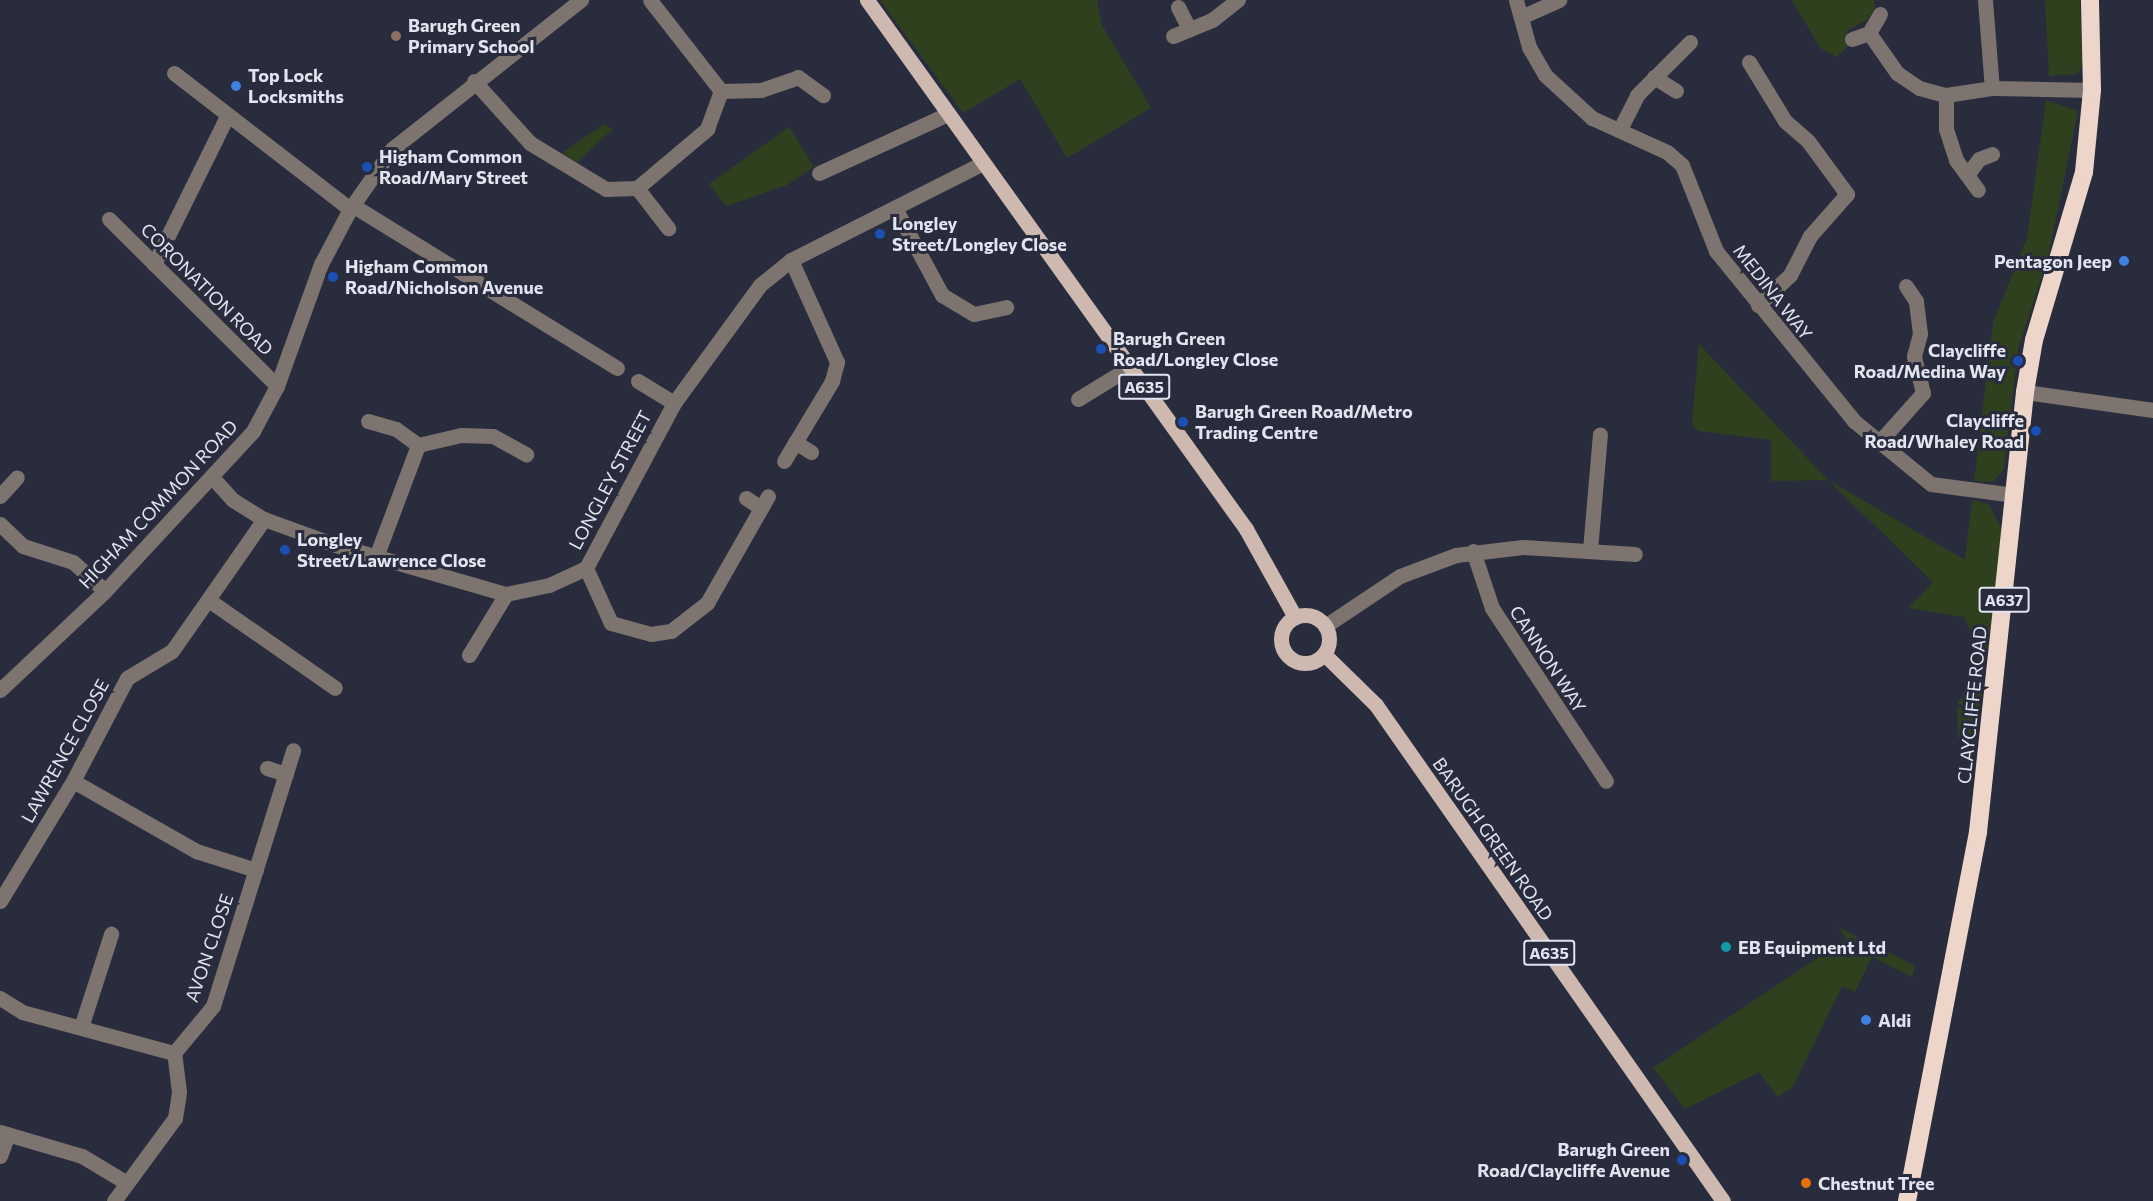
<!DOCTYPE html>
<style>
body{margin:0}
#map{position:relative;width:2153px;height:1201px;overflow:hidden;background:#292c3d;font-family:Commissioner,sans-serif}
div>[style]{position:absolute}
.green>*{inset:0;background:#2f401f}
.minor>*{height:15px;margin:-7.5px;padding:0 7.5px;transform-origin:7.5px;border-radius:7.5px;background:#7d736f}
.major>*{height:15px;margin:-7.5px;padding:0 7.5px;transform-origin:7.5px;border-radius:7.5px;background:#cdb9b0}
.major>.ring{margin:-7.5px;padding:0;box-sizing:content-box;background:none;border:15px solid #cdb9b0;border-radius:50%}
.highway>*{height:18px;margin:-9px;padding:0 9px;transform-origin:9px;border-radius:9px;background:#edd5ca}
.dots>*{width:16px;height:16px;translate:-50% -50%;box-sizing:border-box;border:3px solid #292c3d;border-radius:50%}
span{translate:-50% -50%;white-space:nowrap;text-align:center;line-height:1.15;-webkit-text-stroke:6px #292c3d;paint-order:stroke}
.shield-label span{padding:2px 4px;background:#292c3d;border:2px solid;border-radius:4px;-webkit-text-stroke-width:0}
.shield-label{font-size:16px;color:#e2e4ef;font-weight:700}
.poi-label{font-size:18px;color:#e2e4ef;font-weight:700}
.left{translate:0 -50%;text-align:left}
.right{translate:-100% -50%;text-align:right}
.street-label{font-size:18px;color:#e2e4ef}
</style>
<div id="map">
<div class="green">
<i style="clip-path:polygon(880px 0,1097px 0,1102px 25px,1151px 108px,1067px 158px,1020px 79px,963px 113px)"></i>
<i style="clip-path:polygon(1792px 0,1874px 0,1875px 8px,1867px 20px,1847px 30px,1847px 47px,1837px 57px,1820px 48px)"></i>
<i style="clip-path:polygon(2045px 0,2080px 0,2082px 66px,2077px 74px,2049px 76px)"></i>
<i style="clip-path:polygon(2046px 100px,2078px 111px,2048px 258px,2018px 349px,2004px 469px,1993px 482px,1974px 481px,1993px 323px,2027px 238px)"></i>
<i style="clip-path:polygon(604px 124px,613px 129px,577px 162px,562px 153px)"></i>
<i style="clip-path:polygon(789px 127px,814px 167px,787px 185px,726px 206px,709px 184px)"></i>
<i style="clip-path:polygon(1699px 344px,1828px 480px,1965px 560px,1972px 500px,1989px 504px,2003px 532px,1973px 758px,1958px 738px,1957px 706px,1980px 653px,1964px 617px,1909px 608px,1933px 582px,1828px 480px,1771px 481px,1771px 440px,1698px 431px,1692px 424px)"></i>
<i style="clip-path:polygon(1838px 927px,1915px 966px,1912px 977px,1872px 957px,1855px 992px,1842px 986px,1792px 1088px,1778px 1097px,1759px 1072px,1685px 1109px,1653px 1068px,1846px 939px)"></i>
</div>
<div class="minor">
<i style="left:1516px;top:0;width:49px;rotate:74.5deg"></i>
<i style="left:1529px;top:47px;width:32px;rotate:60deg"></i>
<i style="left:1545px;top:75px;width:64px;rotate:42.5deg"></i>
<i style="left:1592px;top:118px;width:82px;rotate:24.4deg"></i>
<i style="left:1667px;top:152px;width:20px;rotate:41deg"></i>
<i style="left:1682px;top:165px;width:92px;rotate:68.4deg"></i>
<i style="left:1716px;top:251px;width:219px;rotate:50.9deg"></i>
<i style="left:1854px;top:421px;width:99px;rotate:39.3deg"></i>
<i style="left:1931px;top:484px;width:84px;rotate:7.5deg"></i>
<i style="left:1985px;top:0;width:88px;rotate:85.5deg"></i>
<i style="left:1178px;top:7px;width:25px;rotate:63deg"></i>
<i style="left:1521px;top:17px;width:42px;rotate:-24.1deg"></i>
<i style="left:1869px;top:33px;width:49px;rotate:55deg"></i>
<i style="left:1897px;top:73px;width:27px;rotate:34deg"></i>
<i style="left:1919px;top:88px;width:28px;rotate:15deg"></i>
<i style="left:1946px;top:95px;width:47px;rotate:-8.7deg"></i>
<i style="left:1992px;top:88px;width:100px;rotate:1.1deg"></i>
<i style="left:1173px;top:36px;width:42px;rotate:-22.3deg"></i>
<i style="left:1212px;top:20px;width:33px;rotate:-38deg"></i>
<i style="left:1852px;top:39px;width:18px;rotate:-19deg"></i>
<i style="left:1869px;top:33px;width:22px;rotate:-60deg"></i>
<i style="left:1749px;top:62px;width:69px;rotate:58.6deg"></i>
<i style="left:1785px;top:121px;width:30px;rotate:41deg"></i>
<i style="left:1808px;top:141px;width:66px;rotate:53.7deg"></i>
<i style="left:1847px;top:194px;width:56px;rotate:131.4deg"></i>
<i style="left:1810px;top:236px;width:44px;rotate:117.1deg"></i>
<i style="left:1790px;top:275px;width:44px;rotate:136.8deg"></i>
<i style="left:174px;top:73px;width:222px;rotate:37.7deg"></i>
<i style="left:1654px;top:77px;width:26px;rotate:32deg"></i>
<i style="left:474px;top:81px;width:84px;rotate:47.9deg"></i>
<i style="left:530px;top:143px;width:89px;rotate:31.2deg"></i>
<i style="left:606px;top:189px;width:31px;rotate:-2deg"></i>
<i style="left:637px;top:188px;width:92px;rotate:-40.1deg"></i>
<i style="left:707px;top:129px;width:40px;rotate:-69.8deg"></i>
<i style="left:721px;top:91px;width:115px;rotate:-128deg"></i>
<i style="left:721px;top:91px;width:40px;rotate:-1.4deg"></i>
<i style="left:761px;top:90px;width:39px;rotate:-19deg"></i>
<i style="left:798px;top:77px;width:31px;rotate:36deg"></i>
<i style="left:1946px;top:95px;width:34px;rotate:90deg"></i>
<i style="left:1946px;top:129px;width:33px;rotate:72deg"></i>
<i style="left:1956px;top:160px;width:37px;rotate:54deg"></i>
<i style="left:1620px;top:129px;width:38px;rotate:-63deg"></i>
<i style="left:1637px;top:95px;width:75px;rotate:-45deg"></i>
<i style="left:819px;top:173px;width:142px;rotate:-24.6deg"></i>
<i style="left:1967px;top:175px;width:20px;rotate:-53deg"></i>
<i style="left:1979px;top:159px;width:14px;rotate:-21deg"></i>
<i style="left:637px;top:188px;width:51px;rotate:52.2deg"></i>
<i style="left:352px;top:205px;width:311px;rotate:31.6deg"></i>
<i style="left:895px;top:208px;width:99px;rotate:61.6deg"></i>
<i style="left:942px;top:295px;width:37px;rotate:31deg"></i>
<i style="left:974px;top:314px;width:33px;rotate:-12deg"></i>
<i style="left:109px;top:219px;width:237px;rotate:44.8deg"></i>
<i style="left:154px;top:264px;width:165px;rotate:-63.7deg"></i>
<i style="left:638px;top:381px;width:42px;rotate:31.4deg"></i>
<i style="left:2025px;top:392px;width:129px;rotate:8deg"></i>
<i style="left:1078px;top:399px;width:61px;rotate:-31.6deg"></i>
<i style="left:368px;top:421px;width:29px;rotate:16deg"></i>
<i style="left:396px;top:429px;width:27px;rotate:36deg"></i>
<i style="left:418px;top:445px;width:44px;rotate:-13.1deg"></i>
<i style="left:461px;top:435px;width:32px;rotate:2deg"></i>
<i style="left:493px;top:436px;width:38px;rotate:29deg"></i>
<i style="left:1881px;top:440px;width:63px;rotate:-48.2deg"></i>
<i style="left:1923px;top:393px;width:38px;rotate:-104deg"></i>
<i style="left:1914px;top:356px;width:23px;rotate:-75deg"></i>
<i style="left:1920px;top:334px;width:33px;rotate:-97deg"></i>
<i style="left:1916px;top:301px;width:18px;rotate:-124deg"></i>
<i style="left:795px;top:442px;width:19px;rotate:32deg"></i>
<i style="left:784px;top:461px;width:93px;rotate:-59deg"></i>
<i style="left:832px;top:381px;width:20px;rotate:-75deg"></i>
<i style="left:837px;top:362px;width:112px;rotate:-114.3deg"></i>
<i style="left:212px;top:477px;width:31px;rotate:48deg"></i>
<i style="left:233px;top:500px;width:36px;rotate:32deg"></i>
<i style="left:264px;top:519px;width:77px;rotate:19.9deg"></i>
<i style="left:336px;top:545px;width:177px;rotate:16.1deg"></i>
<i style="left:506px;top:594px;width:44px;rotate:-11.8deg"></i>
<i style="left:549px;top:585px;width:41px;rotate:-24.7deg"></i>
<i style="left:586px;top:568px;width:187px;rotate:-61.9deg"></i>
<i style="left:674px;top:403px;width:146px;rotate:-53.9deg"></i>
<i style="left:760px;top:285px;width:40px;rotate:-39deg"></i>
<i style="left:791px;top:260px;width:215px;rotate:-26.8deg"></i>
<i style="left:0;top:496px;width:25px;rotate:-48deg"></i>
<i style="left:746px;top:498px;width:18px;rotate:34deg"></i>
<i style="left:0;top:524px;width:32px;rotate:44deg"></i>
<i style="left:23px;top:546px;width:52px;rotate:17.7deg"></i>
<i style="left:73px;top:562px;width:43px;rotate:42.2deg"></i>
<i style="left:1590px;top:550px;width:116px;rotate:-85.1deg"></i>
<i style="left:1473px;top:551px;width:60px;rotate:71.6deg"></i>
<i style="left:1492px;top:608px;width:207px;rotate:56.6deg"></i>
<i style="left:376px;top:557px;width:120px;rotate:-69.4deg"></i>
<i style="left:586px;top:568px;width:60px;rotate:65.6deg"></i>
<i style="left:611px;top:623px;width:41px;rotate:15.4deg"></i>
<i style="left:651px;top:634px;width:20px;rotate:-9deg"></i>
<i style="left:671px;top:631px;width:46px;rotate:-37.9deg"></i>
<i style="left:707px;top:603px;width:123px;rotate:-60.3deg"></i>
<i style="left:210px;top:601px;width:152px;rotate:34.8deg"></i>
<i style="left:1325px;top:626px;width:90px;rotate:-33.7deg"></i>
<i style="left:1400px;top:576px;width:60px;rotate:-20.6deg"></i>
<i style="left:1456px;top:555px;width:67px;rotate:-6.8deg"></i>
<i style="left:1523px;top:547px;width:112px;rotate:3.6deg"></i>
<i style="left:469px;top:655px;width:71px;rotate:-58.8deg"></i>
<i style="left:0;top:690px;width:144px;rotate:-43.3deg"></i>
<i style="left:105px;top:591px;width:218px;rotate:-47.2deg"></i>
<i style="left:253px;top:431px;width:51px;rotate:-61.9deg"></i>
<i style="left:277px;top:386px;width:130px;rotate:-70.2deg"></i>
<i style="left:321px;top:264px;width:62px;rotate:-62.2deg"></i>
<i style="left:350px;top:209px;width:73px;rotate:-55deg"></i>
<i style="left:392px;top:149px;width:241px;rotate:-38.3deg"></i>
<i style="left:267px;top:768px;width:20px;rotate:18deg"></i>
<i style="left:73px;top:781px;width:142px;rotate:29.6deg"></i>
<i style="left:196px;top:851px;width:63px;rotate:17.6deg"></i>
<i style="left:0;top:901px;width:140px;rotate:-58.7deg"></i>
<i style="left:73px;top:781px;width:116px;rotate:-62.3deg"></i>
<i style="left:127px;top:678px;width:52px;rotate:-31deg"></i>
<i style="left:172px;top:651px;width:161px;rotate:-55.1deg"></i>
<i style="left:0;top:998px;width:26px;rotate:32deg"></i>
<i style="left:22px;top:1012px;width:157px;rotate:15.1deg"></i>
<i style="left:174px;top:1053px;width:61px;rotate:-50.3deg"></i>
<i style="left:213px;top:1006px;width:268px;rotate:-72.6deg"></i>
<i style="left:82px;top:1024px;width:95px;rotate:-72.1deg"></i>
<i style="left:0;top:1132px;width:85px;rotate:16.3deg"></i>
<i style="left:82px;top:1156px;width:52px;rotate:31deg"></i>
<i style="left:0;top:1156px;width:23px;rotate:-70deg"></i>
<i style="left:114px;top:1201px;width:103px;rotate:-53.7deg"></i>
<i style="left:175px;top:1118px;width:26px;rotate:-81deg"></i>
<i style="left:179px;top:1092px;width:39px;rotate:-97deg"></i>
</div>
<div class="major">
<i style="left:867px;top:0;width:651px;rotate:54.38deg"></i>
<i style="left:1246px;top:529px;width:101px;rotate:60.9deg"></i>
<i class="ring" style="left:1281px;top:615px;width:33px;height:33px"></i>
<i style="left:1324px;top:654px;width:73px;rotate:44.4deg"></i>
<i style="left:1376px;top:705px;width:605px;rotate:55.02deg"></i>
</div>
<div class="highway">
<i style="left:1907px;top:1201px;width:376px;rotate:-79.1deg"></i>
<i style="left:1978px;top:832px;width:443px;rotate:-83.9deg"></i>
<i style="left:2025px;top:392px;width:53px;rotate:-80.2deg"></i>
<i style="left:2034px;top:340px;width:175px;rotate:-73.4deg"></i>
<i style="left:2084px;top:172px;width:82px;rotate:-84.4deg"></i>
<i style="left:2092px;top:90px;width:90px;rotate:-91.3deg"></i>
</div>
<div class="dots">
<i style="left:396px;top:36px;background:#8d6e63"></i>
<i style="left:236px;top:86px;background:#3f7fe0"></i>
<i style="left:367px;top:167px;background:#1a4fb4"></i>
<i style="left:880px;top:234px;background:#1a4fb4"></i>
<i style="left:2124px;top:261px;background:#3f7fe0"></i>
<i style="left:333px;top:277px;background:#1a4fb4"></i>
<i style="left:1101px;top:349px;background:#1a4fb4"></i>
<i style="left:2018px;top:361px;background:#1a4fb4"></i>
<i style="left:1183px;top:422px;background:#1a4fb4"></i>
<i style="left:2036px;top:431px;background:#1a4fb4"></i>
<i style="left:285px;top:550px;background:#1a4fb4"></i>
<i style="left:1726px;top:947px;background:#0f9aa8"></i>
<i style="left:1866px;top:1020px;background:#3f7fe0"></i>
<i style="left:1682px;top:1160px;background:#1a4fb4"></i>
<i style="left:1806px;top:1183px;background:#e8710a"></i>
</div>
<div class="shield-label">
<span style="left:1144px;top:387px">A635</span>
<span style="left:2004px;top:600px">A637</span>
<span style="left:1549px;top:953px">A635</span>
</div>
<div class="poi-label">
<span class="left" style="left:408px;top:36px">Barugh Green<br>Primary School</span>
<span class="left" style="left:248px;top:86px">Top Lock<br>Locksmiths</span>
<span class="left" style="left:379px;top:167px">Higham Common<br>Road/Mary Street</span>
<span class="left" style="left:892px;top:234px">Longley<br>Street/Longley Close</span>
<span class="right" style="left:2112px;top:261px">Pentagon Jeep</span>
<span class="left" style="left:345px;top:277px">Higham Common<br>Road/Nicholson Avenue</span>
<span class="left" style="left:1113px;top:349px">Barugh Green<br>Road/Longley Close</span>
<span class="right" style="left:2006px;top:361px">Claycliffe<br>Road/Medina Way</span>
<span class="left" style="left:1195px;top:422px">Barugh Green Road/Metro<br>Trading Centre</span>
<span class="right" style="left:2024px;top:431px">Claycliffe<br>Road/Whaley Road</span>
<span class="left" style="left:297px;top:550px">Longley<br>Street/Lawrence Close</span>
<span class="left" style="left:1738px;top:947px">EB Equipment Ltd</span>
<span class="left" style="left:1878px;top:1020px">Aldi</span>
<span class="right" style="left:1670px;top:1160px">Barugh Green<br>Road/Claycliffe Avenue</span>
<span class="left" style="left:1818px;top:1183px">Chestnut Tree</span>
</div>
<div class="street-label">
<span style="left:207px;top:289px;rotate:45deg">CORONATION ROAD</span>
<span style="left:1773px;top:292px;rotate:52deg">MEDINA WAY</span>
<span style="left:610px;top:480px;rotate:-62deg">LONGLEY STREET</span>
<span style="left:158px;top:504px;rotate:-47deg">HIGHAM COMMON ROAD</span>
<span style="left:1548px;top:659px;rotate:57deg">CANNON WAY</span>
<span style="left:1972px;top:705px;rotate:-84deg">CLAYCLIFFE ROAD</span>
<span style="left:65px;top:751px;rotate:-61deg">LAWRENCE CLOSE</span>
<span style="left:1493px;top:839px;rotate:55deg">BARUGH GREEN ROAD</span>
<span style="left:209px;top:948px;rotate:-71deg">AVON CLOSE</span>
</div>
</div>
